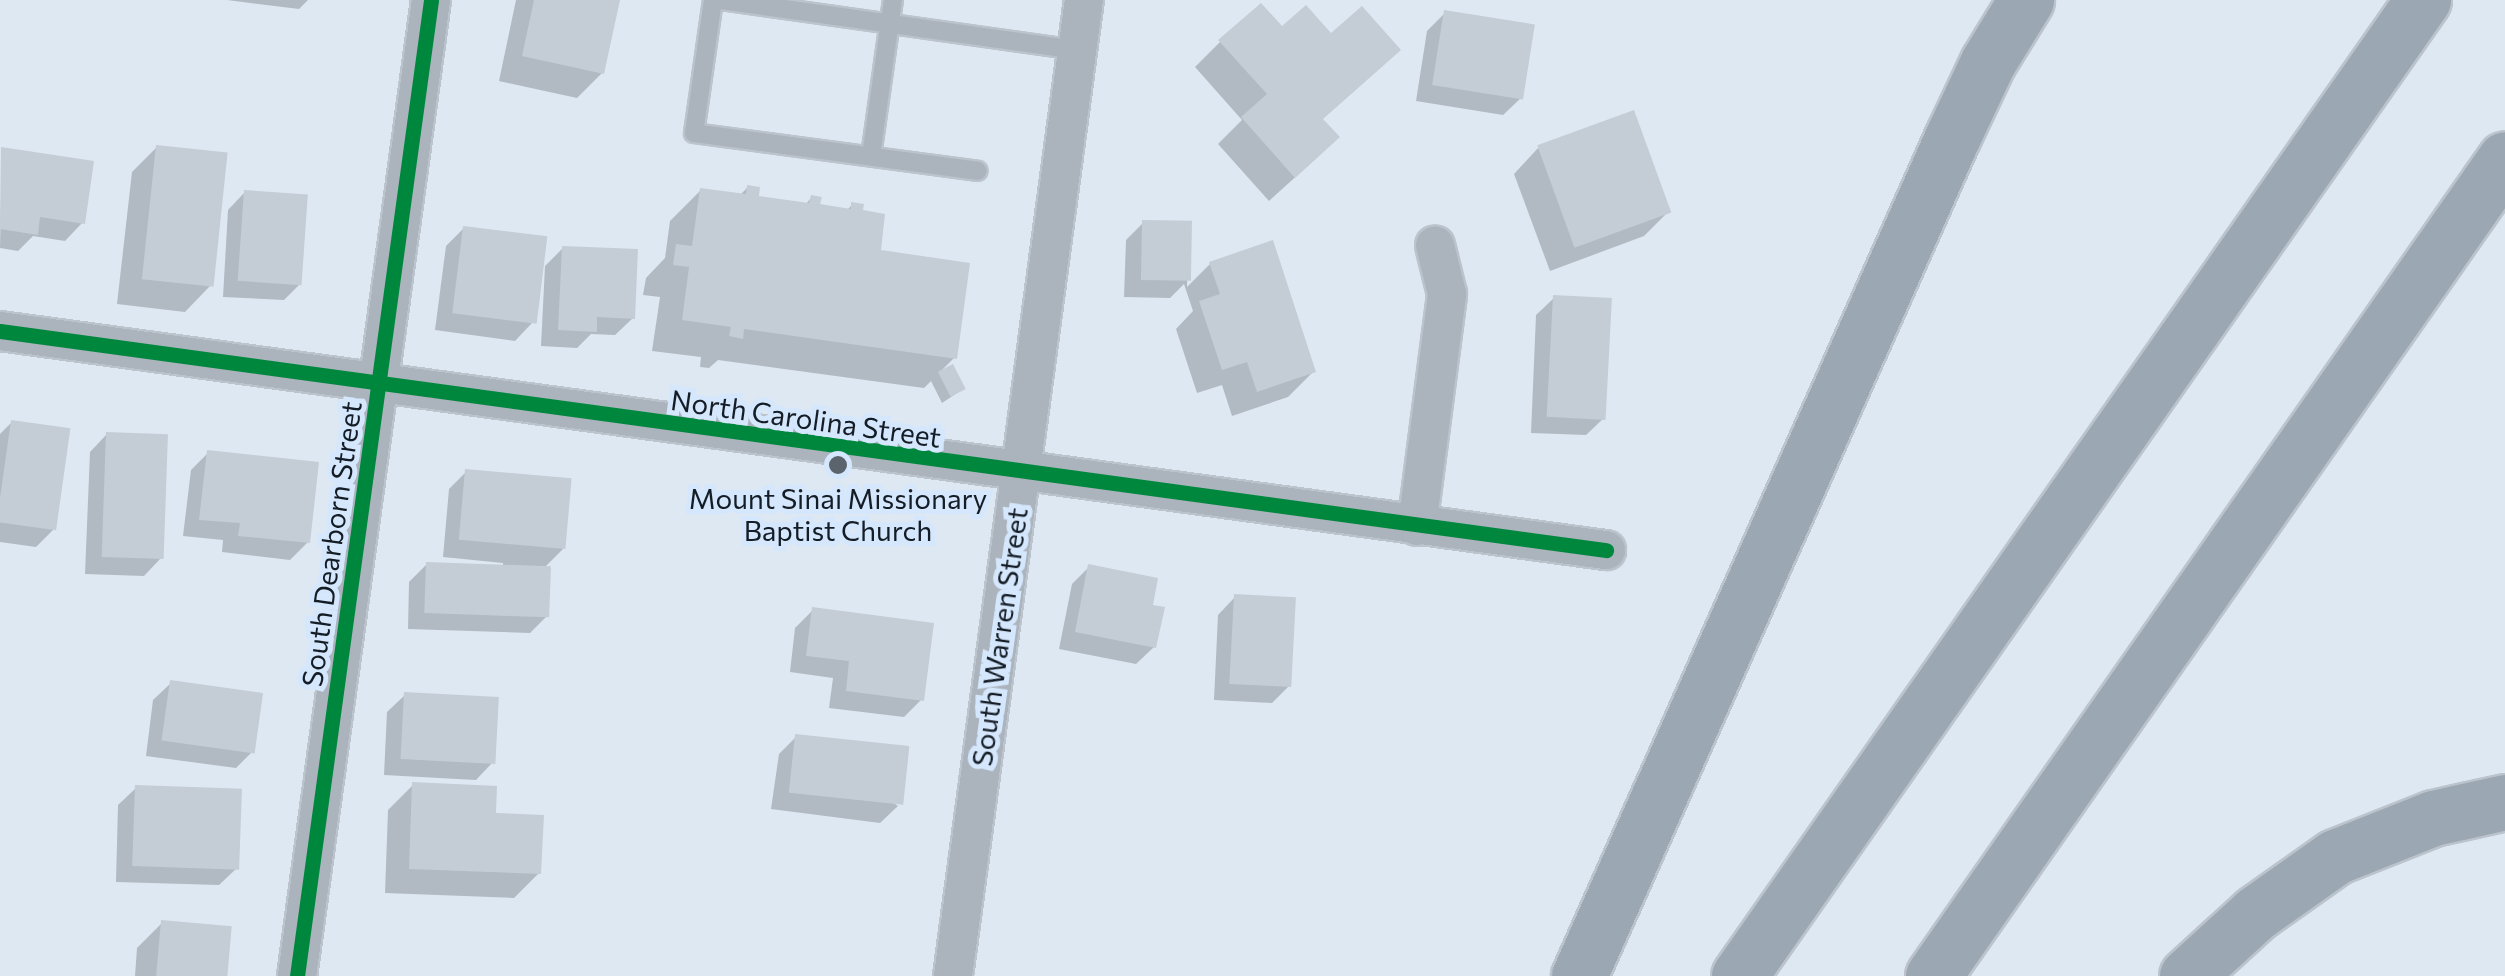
<!DOCTYPE html>
<style>
body{margin:0}
#map{position:relative;width:2505px;height:976px;overflow:hidden;background:#dee8f3;font-family:Commissioner,sans-serif}
div>[style]{position:absolute}
.shadow>*{inset:0;background:#0003}
.building>*{inset:0;background:#c4ccd6;transform-origin:0 0}
.roads{filter:drop-shadow(2px 0 #bbc3cc) drop-shadow(-2px 0 #bbc3cc) drop-shadow(0 2px #bbc3cc) drop-shadow(0 -2px #bbc3cc)}
.lane>*{height:18px;margin:-9px;padding:0 9px;transform-origin:9px;border-radius:9px;background:#abb3bd}
.street>*{height:38px;margin:-19px;padding:0 19px;transform-origin:19px;border-radius:19px;background:#abb3bd}
.highway>*{height:55px;margin:-27.5px;padding:0 27.5px;transform-origin:27.5px;border-radius:27.5px;background:#9ba7b2}
.cycleway>*{height:15px;margin:-7.5px;padding:0 7.5px;transform-origin:7.5px;border-radius:7.5px;background:#00873e}
.dots>*{width:28px;height:28px;translate:-50% -50%;box-sizing:border-box;border:5px solid #d5e7fc;border-radius:50%}
span{translate:-50% -50%;white-space:nowrap;text-align:center;line-height:1.15;-webkit-text-stroke:10px #d5e7fc;paint-order:stroke}
.street-label{font-size:28px;color:#141c25}
.poi-label{font-size:28px;color:#141c25}
</style>
<div id="map">
<div class="shadow">
<i style="clip-path:polygon(227px 0,308px 0,299px 9px)"></i>
<i style="clip-path:polygon(516px 0,617px 0,602px 73px,577px 98px,499px 81px)"></i>
<i style="clip-path:polygon(1445px 13px,1521px 98px,1503px 115px,1416px 101px,1427px 31px)"></i>
<i style="clip-path:polygon(1282px 30px,1398px 50px,1321px 120px,1312px 162px,1269px 201px,1218px 144px,1242px 120px,1195px 67px,1220px 42px)"></i>
<i style="clip-path:polygon(157px 147px,210px 286px,185px 312px,117px 304px,132px 172px)"></i>
<i style="clip-path:polygon(1538px 148px,1669px 211px,1644px 236px,1550px 271px,1514px 174px)"></i>
<i style="clip-path:polygon(2px 150px,82px 223px,65px 241px,33px 236px,18px 251px,0 248px)"></i>
<i style="clip-path:polygon(748px 187px,756px 198px,805px 205px,811px 198px,818px 206px,846px 211px,852px 205px,878px 252px,955px 357px,940px 372px,963px 389px,942px 403px,931px 381px,924px 388px,718px 360px,709px 368px,700px 367px,701px 357px,652px 351px,660px 297px,643px 295px,646px 278px,665px 258px,670px 221px,701px 190px,739px 196px)"></i>
<i style="clip-path:polygon(245px 192px,301px 283px,284px 300px,223px 297px,228px 210px)"></i>
<i style="clip-path:polygon(1144px 222px,1189px 224px,1187px 287px,1210px 264px,1313px 372px,1288px 397px,1232px 416px,1222px 385px,1197px 393px,1176px 329px,1193px 311px,1184px 284px,1170px 298px,1124px 297px,1126px 240px)"></i>
<i style="clip-path:polygon(464px 228px,532px 323px,515px 341px,435px 330px,446px 246px)"></i>
<i style="clip-path:polygon(563px 248px,633px 318px,615px 335px,591px 334px,577px 348px,541px 346px,545px 266px)"></i>
<i style="clip-path:polygon(1554px 298px,1604px 418px,1586px 435px,1531px 433px,1536px 315px)"></i>
<i style="clip-path:polygon(12px 422px,54px 529px,36px 547px,0 542px,0 434px)"></i>
<i style="clip-path:polygon(107px 434px,161px 558px,144px 576px,85px 574px,90px 452px)"></i>
<i style="clip-path:polygon(208px 453px,308px 542px,290px 560px,222px 552px,223px 540px,183px 536px,191px 470px)"></i>
<i style="clip-path:polygon(466px 472px,563px 549px,544px 568px,547px 616px,530px 633px,408px 629px,409px 582px,427px 564px,503px 567px,503px 563px,443px 557px,449px 489px)"></i>
<i style="clip-path:polygon(1089px 567px,1150px 607px,1154px 647px,1136px 664px,1059px 649px,1072px 584px)"></i>
<i style="clip-path:polygon(1235px 597px,1289px 686px,1272px 703px,1214px 700px,1218px 615px)"></i>
<i style="clip-path:polygon(813px 610px,922px 699px,904px 717px,829px 708px,833px 678px,790px 672px,795px 628px)"></i>
<i style="clip-path:polygon(171px 683px,253px 751px,236px 768px,146px 756px,153px 700px)"></i>
<i style="clip-path:polygon(405px 695px,493px 762px,476px 780px,384px 775px,387px 712px)"></i>
<i style="clip-path:polygon(796px 737px,898px 806px,880px 823px,771px 809px,779px 754px)"></i>
<i style="clip-path:polygon(413px 785px,493px 815px,539px 873px,514px 898px,385px 893px,388px 810px)"></i>
<i style="clip-path:polygon(136px 788px,237px 868px,219px 885px,116px 882px,118px 805px)"></i>
<i style="clip-path:polygon(162px 923px,225px 976px,135px 976px,137px 948px)"></i>
</div>
<div class="building">
<i style="clip-path:polygon(534px 0,620px 0,604px 74px,522px 56px)"></i>
<i style="clip-path:polygon(1261px 3px,1282px 26px,1306px 5px,1331px 33px,1362px 6px,1401px 50px,1323px 119px,1340px 137px,1295px 178px,1241px 117px,1267px 94px,1218px 40px)"></i>
<i style="left:1444px;top:10px;width:92px;height:76px;rotate:9deg"></i>
<i style="left:1634px;top:110px;width:109px;height:103px;rotate:70deg"></i>
<i style="left:156px;top:145px;width:72px;height:135px;rotate:6deg"></i>
<i style="clip-path:polygon(1px 147px,94px 161px,85px 224px,40px 217px,38px 235px,0 229px)"></i>
<i style="clip-path:polygon(747px 185px,760px 187px,759px 196px,809px 203px,811px 195px,822px 197px,820px 204px,851px 209px,851px 202px,864px 204px,863px 210px,885px 214px,881px 250px,970px 263px,957px 359px,744px 329px,743px 339px,729px 336px,731px 327px,682px 320px,689px 267px,673px 265px,676px 244px,692px 246px,700px 188px,746px 194px)"></i>
<i style="left:244px;top:190px;width:64px;height:91px;rotate:4deg"></i>
<i style="left:1142px;top:220px;width:50px;height:60px;rotate:1deg"></i>
<i style="left:463px;top:226px;width:85px;height:88px;rotate:7deg"></i>
<i style="clip-path:polygon(1273px 240px,1316px 372px,1257px 392px,1247px 362px,1222px 370px,1199px 301px,1220px 294px,1209px 262px)"></i>
<i style="clip-path:polygon(562px 246px,638px 249px,635px 319px,597px 317px,597px 332px,558px 330px)"></i>
<i style="left:1553px;top:295px;width:59px;height:122px;rotate:3deg"></i>
<i style="left:953px;top:364px;width:28px;height:17px;rotate:63deg"></i>
<i style="left:11px;top:420px;width:60px;height:103px;rotate:8deg"></i>
<i style="left:106px;top:432px;width:62px;height:125px;rotate:2deg"></i>
<i style="clip-path:polygon(207px 450px,319px 462px,310px 543px,238px 536px,240px 523px,199px 520px)"></i>
<i style="left:465px;top:469px;width:107px;height:71px;rotate:5deg"></i>
<i style="left:426px;top:562px;width:125px;height:51px;rotate:2deg"></i>
<i style="clip-path:polygon(1088px 564px,1158px 578px,1153px 605px,1165px 607px,1156px 648px,1075px 632px)"></i>
<i style="left:1234px;top:594px;width:62px;height:90px;rotate:3deg"></i>
<i style="clip-path:polygon(812px 607px,934px 623px,924px 701px,846px 691px,849px 661px,806px 656px)"></i>
<i style="left:170px;top:680px;width:94px;height:61px;rotate:8deg"></i>
<i style="left:404px;top:692px;width:95px;height:67px;rotate:3deg"></i>
<i style="left:795px;top:734px;width:115px;height:59px;rotate:6deg"></i>
<i style="clip-path:polygon(412px 782px,497px 786px,496px 813px,544px 815px,541px 874px,409px 869px)"></i>
<i style="left:135px;top:785px;width:107px;height:81px;rotate:2deg"></i>
<i style="left:161px;top:920px;width:71px;height:56px;rotate:5deg"></i>
</div>
<div class="roads">
<div class="lane">
<i style="left:713px;top:0;width:134px;rotate:98.1deg"></i>
<i style="left:694px;top:133px;width:286px;rotate:7.6deg"></i>
<i style="left:721px;top:0;width:360px;rotate:8deg"></i>
<i style="left:871px;top:156px;width:158px;rotate:-82deg"></i>
</div>
<div class="street">
<i style="left:0;top:331px;width:1621px;rotate:7.77deg"></i>
<i style="left:1417px;top:526px;width:234px;rotate:-82.6deg"></i>
<i style="left:1447px;top:294px;width:50px;rotate:-103.8deg"></i>
<i style="left:297px;top:976px;width:985px;rotate:-82.18deg"></i>
<i style="left:953px;top:976px;width:985px;rotate:-82.36deg"></i>
</div>
<div class="highway">
<i style="left:1579px;top:976px;width:917px;rotate:-66.01deg"></i>
<i style="left:1952px;top:138px;width:84px;rotate:-64.7deg"></i>
<i style="left:1988px;top:62px;width:73px;rotate:-58.5deg"></i>
<i style="left:1739px;top:976px;width:1192px;rotate:-54.98deg"></i>
<i style="left:1933px;top:976px;width:997px;rotate:-55deg"></i>
<i style="left:2187px;top:976px;width:93px;rotate:-42.4deg"></i>
<i style="left:2256px;top:913px;width:97px;rotate:-35.3deg"></i>
<i style="left:2335px;top:857px;width:105px;rotate:-21.7deg"></i>
<i style="left:2433px;top:818px;width:74px;rotate:-12.5deg"></i>
</div>
</div>
<div class="cycleway">
<i style="left:0;top:331px;width:1621px;rotate:7.77deg"></i>
<i style="left:297px;top:976px;width:985px;rotate:-82.18deg"></i>
</div>
<div class="dots">
<i style="left:838px;top:465px;background:#5b636d"></i>
</div>
<div class="street-label">
<span style="left:806px;top:418px;rotate:8deg">North Carolina Street</span>
<span style="left:331px;top:544px;rotate:-82deg">South Dearborn Street</span>
<span style="left:999px;top:637px;rotate:-82deg">South Warren Street</span>
</div>
<div class="poi-label">
<span style="left:838px;top:514px">Mount Sinai Missionary<br>Baptist Church</span>
</div>
</div>
